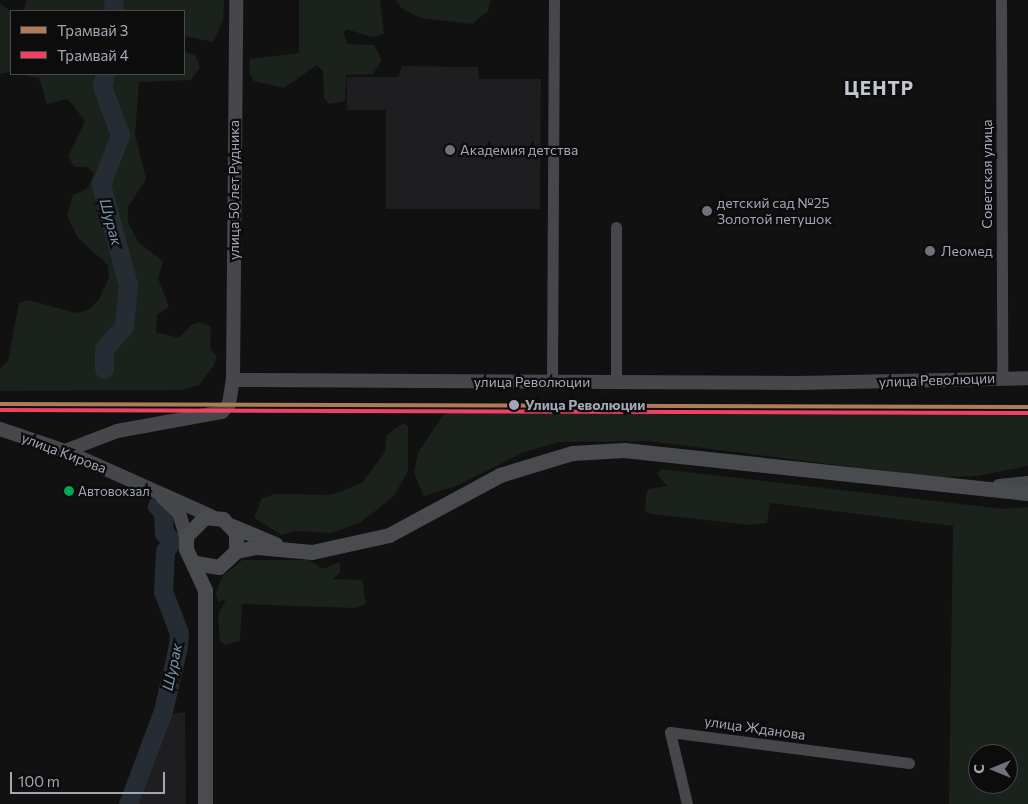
<!DOCTYPE html>
<meta charset="utf-8">
<style>
body{margin:0}
#map{position:relative;width:1028px;height:804px;overflow:hidden;background:#111112;font-family:Commissioner,sans-serif}
div>[style]{position:absolute}
.built>*{inset:0;background:#1e1e20}
.green>*{inset:0;background:#1b221c}
.river>*{height:19px;margin:-9.5px;padding:0 9.5px;transform-origin:9.5px;border-radius:9.5px;background:#262c33}
.minor>*{height:11px;margin:-5.5px;padding:0 5.5px;transform-origin:5.5px;border-radius:5.5px;background:#46474a}
.tertiary>*{height:14px;margin:-7px;padding:0 7px;transform-origin:7px;border-radius:7px;background:#46474a}
.secondary>*{height:15px;margin:-7.5px;padding:0 7.5px;transform-origin:7.5px;border-radius:7.5px;background:#4a4b4e}
.tram-1>*{height:4px;margin:-2px;padding:0 2px;transform-origin:2px;border-radius:2px;background:#b07c57}
.tram-2>*{height:4px;margin:-2px;padding:0 2px;transform-origin:2px;border-radius:2px;background:#f24062}
.dots>*{width:14px;height:14px;translate:-50% -50%;box-sizing:border-box;border:2px solid #0c0c0d;border-radius:50%}
span{translate:-50% -50%;white-space:nowrap;text-align:center;line-height:1.15;-webkit-text-stroke:4.5px #0c0c0d;paint-order:stroke}
.bus-label{font-size:13px;color:#a2a7b3}
.left{translate:0 -50%;text-align:left}
.poi-label{font-size:14px;color:#a2a7b3}
.street-label{font-size:14px;color:#a2a7b3}
.stop-label{font-size:14px;color:#a2a7b3;font-weight:700}
.water-label{font-size:15px;color:#7995af;font-style:italic}
.district-label{font-size:19px;color:#c3c6cf;font-weight:700;letter-spacing:1px}
.legend{position:absolute;left:10px;top:10px;width:175px;height:65px;box-sizing:border-box;background:#0c0c0d;border:1px solid #484a4f;margin:0;padding:6px 9px;list-style:none;font-size:15px;color:#a2a7b3}
.legend li{display:flex;align-items:center;gap:10px;height:25px}
.legend b{width:25px;border:1px solid #484a4f}
.north{position:absolute;left:968px;top:744px;width:50px;height:50px;box-sizing:border-box;background:#0c0c0d;border:1px solid #484a4f;border-radius:50%;rotate:270deg;font-size:14px;font-weight:700;line-height:20px;text-align:center;color:#a2a7b3}
.north::after{content:'';display:block;margin:auto;width:18px;height:22px;background:#6f727b;clip-path:polygon(50% 0,100% 100%,50% 72%,0 100%)}
.scale{position:absolute;left:10px;top:772px;width:155px;height:22px;box-sizing:border-box;border:2px solid #a2a7b3;border-top:0;padding-left:6px;font-size:15px;line-height:18px;white-space:nowrap;color:#a2a7b3;-webkit-text-stroke:4px #0c0c0d;paint-order:stroke}
</style>
<div id="map">
<div class="built">
<i style="clip-path:polygon(402px 66px,478px 67px,479px 79px,541px 79px,540px 209px,386px 209px,386px 110px,347px 110px,347px 77px,398px 77px)"></i>
<i style="clip-path:polygon(185px 712px,186px 804px,132px 804px,173px 714px)"></i>
</div>
<div class="green">
<i style="clip-path:polygon(27px 0,224px 0,223px 21px,213px 42px,184px 36px,184px 11px,24px 11px)"></i>
<i style="clip-path:polygon(299px 0,380px 0,384px 34px,372px 37px,346px 29px,344px 34px,347px 44px,374px 45px,382px 60px,373px 74px,346px 75px,345px 101px,329px 104px,324px 98px,323px 71px,317px 65px,284px 88px,254px 81px,249px 72px,250px 59px,299px 53px)"></i>
<i style="clip-path:polygon(396px 0,491px 0,488px 11px,472px 24px,420px 18px,401px 8px)"></i>
<i style="clip-path:polygon(0 3px,11px 12px,11px 72px,0 74px)"></i>
<i style="clip-path:polygon(184px 51px,195px 55px,200px 67px,191px 80px,139px 82px,135px 135px,146px 179px,128px 207px,128px 223px,139px 243px,163px 261px,158px 278px,169px 307px,157px 315px,156px 332px,179px 338px,191px 325px,200px 322px,211px 327px,210px 349px,217px 357px,214px 365px,199px 385px,182px 390px,0 391px,0 369px,8px 361px,19px 303px,27px 300px,76px 313px,88px 310px,98px 301px,109px 278px,108px 265px,78px 238px,67px 215px,73px 195px,87px 189px,94px 174px,87px 167px,75px 167px,68px 157px,85px 121px,68px 99px,47px 104px,39px 78px,18px 74px,184px 74px)"></i>
<i style="clip-path:polygon(458px 410px,705px 415px,1028px 414px,1028px 466px,976px 476px,933px 477px,648px 441px,559px 442px,524px 452px,456px 486px,424px 496px,414px 473px,418px 453px,443px 415px)"></i>
<i style="clip-path:polygon(403px 423px,408px 426px,408px 471px,394px 496px,361px 522px,332px 533px,295px 531px,282px 535px,254px 518px,262px 498px,276px 494px,331px 495px,362px 483px,385px 452px,386px 436px)"></i>
<i style="clip-path:polygon(evenodd,661px 469px,1004px 509px,1028px 507px,1028px 804px,949px 804px,953px 526px,770px 503px,767px 523px,750px 525px,651px 514px,645px 512px,646px 496px,648px 489px,667px 486px,657px 474px,661px 469px,978px 754px,1008px 754px,1008px 784px,978px 784px,978px 754px)"></i>
<i style="clip-path:polygon(242px 560px,309px 560px,323px 569px,340px 562px,340px 573px,332px 579px,362px 580px,366px 604px,356px 608px,242px 604px,240px 641px,225px 645px,220px 641px,218px 615px,226px 599px,218px 602px,216px 593px,222px 577px)"></i>
</div>
<div class="river">
<i style="left:113px;top:0;width:11px;rotate:85deg"></i>
<i style="left:104px;top:369px;width:20px;rotate:-90deg"></i>
<i style="left:104px;top:349px;width:30px;rotate:-49deg"></i>
<i style="left:124px;top:326px;width:41px;rotate:-84.4deg"></i>
<i style="left:128px;top:285px;width:105px;rotate:-105deg"></i>
<i style="left:101px;top:184px;width:53px;rotate:-68.8deg"></i>
<i style="left:120px;top:135px;width:52px;rotate:-110.2deg"></i>
<i style="left:102px;top:86px;width:12px;rotate:-76deg"></i>
<i style="left:128px;top:804px;width:99px;rotate:-69.4deg"></i>
<i style="left:163px;top:711px;width:67px;rotate:-77deg"></i>
<i style="left:178px;top:646px;width:13px;rotate:-86deg"></i>
<i style="left:179px;top:633px;width:45px;rotate:-110.9deg"></i>
<i style="left:163px;top:591px;width:40px;rotate:-87.1deg"></i>
<i style="left:165px;top:551px;width:12px;rotate:-55deg"></i>
<i style="left:172px;top:541px;width:11px;rotate:-135deg"></i>
<i style="left:164px;top:533px;width:22px;rotate:-93deg"></i>
<i style="left:163px;top:511px;width:8px;rotate:-140deg"></i>
</div>
<div class="minor">
<i style="left:1001px;top:0;width:378px;rotate:89.8deg"></i>
<i style="left:552px;top:381px;width:381px;rotate:-89.7deg"></i>
<i style="left:616px;top:381px;width:154px;rotate:-90deg"></i>
<i style="left:687px;top:804px;width:74px;rotate:-103.3deg"></i>
<i style="left:670px;top:732px;width:241px;rotate:7.4deg"></i>
</div>
<div class="tertiary">
<i style="left:233px;top:380px;width:380px;rotate:-89.5deg"></i>
<i style="left:0;top:429px;width:69px;rotate:18.7deg"></i>
<i style="left:65px;top:451px;width:160px;rotate:24deg"></i>
<i style="left:65px;top:451px;width:56px;rotate:-21deg"></i>
<i style="left:117px;top:431px;width:107px;rotate:-10.3deg"></i>
<i style="left:222px;top:412px;width:11px;rotate:-49deg"></i>
<i style="left:229px;top:404px;width:24px;rotate:-81deg"></i>
<i style="left:233px;top:380px;width:565px;rotate:0.3deg"></i>
<i style="left:798px;top:383px;width:230px;rotate:-1.2deg"></i>
<i style="left:999px;top:486px;width:29px;rotate:-6deg"></i>
<i style="left:163px;top:498px;width:22px;rotate:43deg"></i>
<i style="left:179px;top:513px;width:24px;rotate:73deg"></i>
</div>
<div class="secondary">
<i style="left:232px;top:526px;width:47px;rotate:22.7deg"></i>
<i style="left:236px;top:551px;width:21px;rotate:-11deg"></i>
<i style="left:257px;top:547px;width:55px;rotate:5.2deg"></i>
<i style="left:312px;top:552px;width:79px;rotate:-12.4deg"></i>
<i style="left:389px;top:535px;width:126px;rotate:-28.4deg"></i>
<i style="left:500px;top:475px;width:75px;rotate:-17deg"></i>
<i style="left:572px;top:453px;width:52px;rotate:-3.3deg"></i>
<i style="left:624px;top:450px;width:406px;rotate:6.1deg"></i>
<i style="left:196px;top:563px;width:23px;rotate:10deg"></i>
<i style="left:219px;top:567px;width:23px;rotate:-43deg"></i>
<i style="left:236px;top:551px;width:18px;rotate:-90deg"></i>
<i style="left:236px;top:533px;width:19px;rotate:-133deg"></i>
<i style="left:223px;top:519px;width:18px;rotate:-174deg"></i>
<i style="left:205px;top:517px;width:27px;rotate:135deg"></i>
<i style="left:186px;top:536px;width:13px;rotate:90deg"></i>
<i style="left:186px;top:549px;width:45px;rotate:65.1deg"></i>
<i style="left:205px;top:590px;width:214px;rotate:90deg"></i>
</div>
<div class="tram-1">
<i style="left:0;top:404px;width:1028px;rotate:0.17deg"></i>
</div>
<div class="tram-2">
<i style="left:0;top:410px;width:1028px;rotate:0.17deg"></i>
</div>
<div class="dots">
<i style="left:450px;top:150px;background:#6f727b"></i>
<i style="left:707px;top:211px;background:#6f727b"></i>
<i style="left:930px;top:251px;background:#6f727b"></i>
<i style="left:514px;top:405px;background:#a2a7b3"></i>
<i style="left:69px;top:491px;background:#00a651"></i>
</div>
<div class="bus-label">
<span class="left" style="left:78px;top:491px">Автовокзал</span>
</div>
<div class="poi-label">
<span class="left" style="left:460px;top:150px">Академия детства</span>
<span class="left" style="left:717px;top:211px">детский сад №25<br>Золотой петушок</span>
<span class="left" style="left:941px;top:251px">Леомед</span>
</div>
<div class="street-label">
<span style="left:987px;top:174px;rotate:-90deg">Советская улица</span>
<span style="left:234px;top:190px;rotate:-90deg">улица 50 лет Рудника</span>
<span style="left:937px;top:380px;rotate:-2deg">улица Революции</span>
<span style="left:532px;top:382px">улица Революции</span>
<span style="left:64px;top:453px;rotate:21deg">улица Кирова</span>
<span style="left:755px;top:728px;rotate:8deg">улица Жданова</span>
</div>
<div class="stop-label">
<span class="left" style="left:525px;top:405px">Улица Революции</span>
</div>
<div class="water-label">
<span style="left:111px;top:222px;rotate:75deg">Шурак</span>
<span style="left:172px;top:667px;rotate:-78deg">Шурак</span>
</div>
<div class="district-label">
<span style="left:879px;top:88px">ЦЕНТР</span>
</div>
<ul class="legend">
<li><b style="height:6px;background:#b07c57"></b>Трамвай 3</li>
<li><b style="height:6px;background:#f24062"></b>Трамвай 4</li>
</ul>
<div class="north">С</div>
<div class="scale">100 m</div>
</div>
